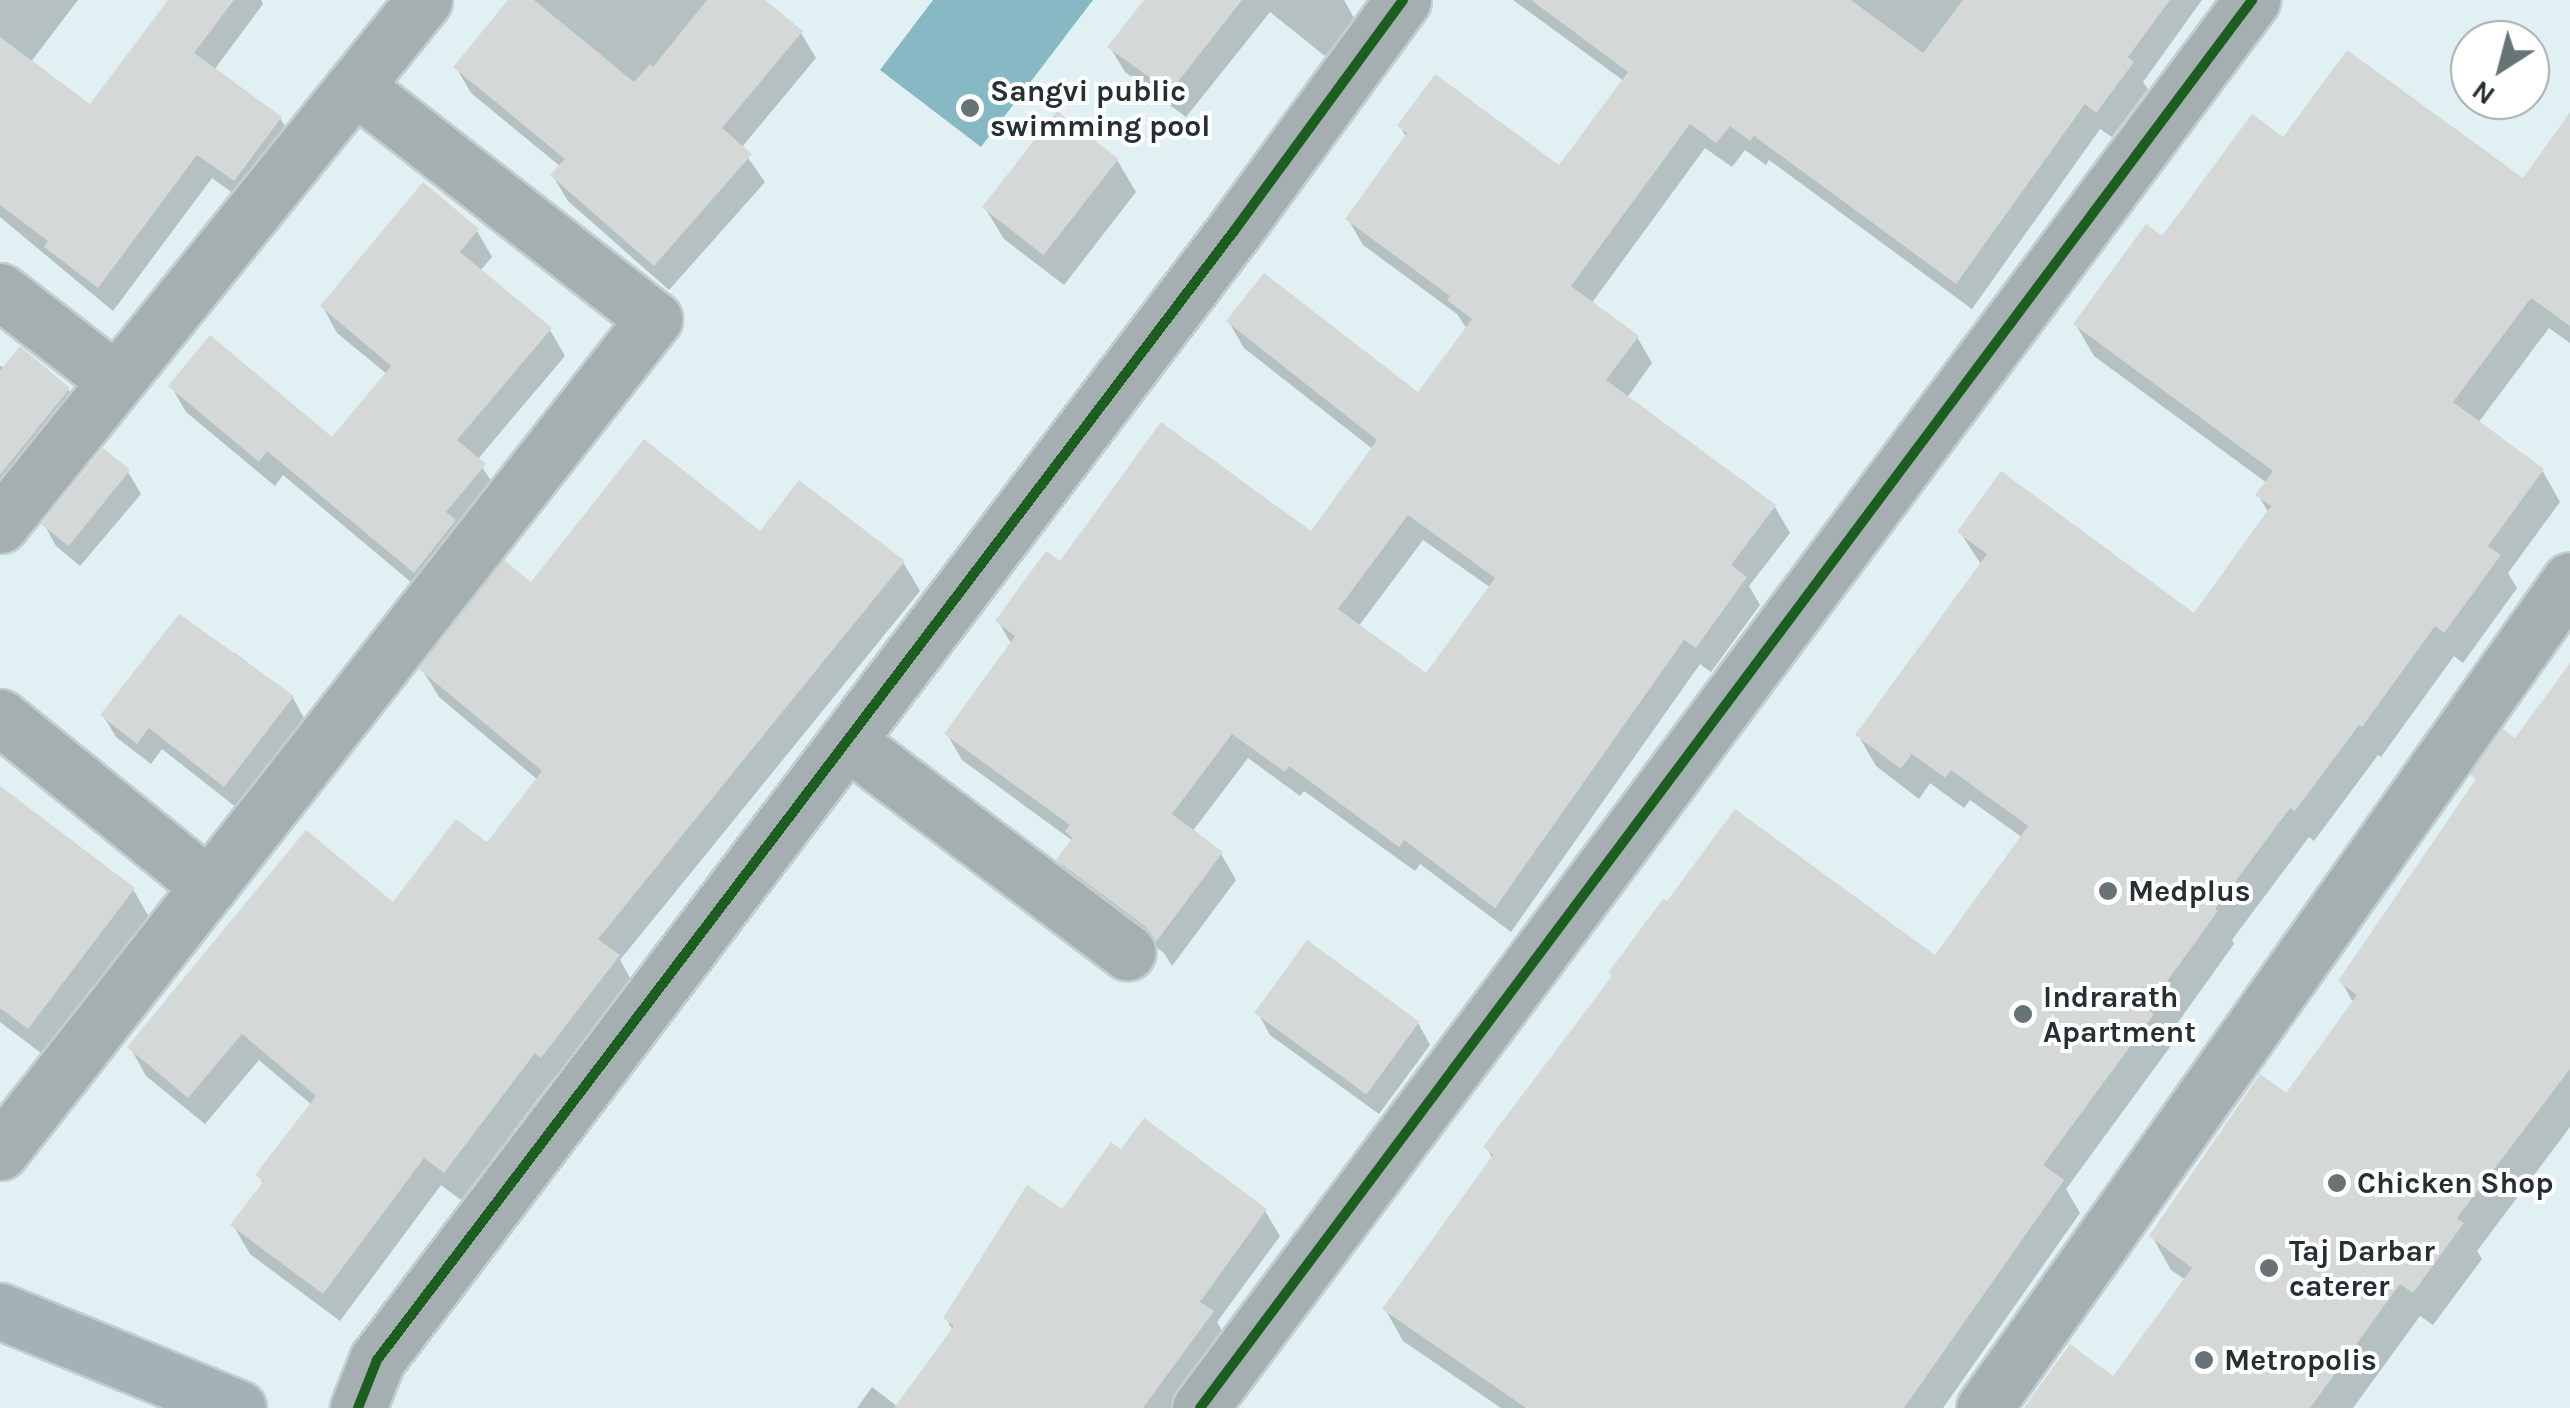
<!DOCTYPE html>
<style>
body{margin:0}
#map{position:relative;width:2570px;height:1408px;overflow:hidden;background:#e1f0f3;font-family:Karla,sans-serif}
div>[style]{position:absolute}
.water>*{inset:0;background:#87b9c5}
.shadow>*{inset:0;background:#0003}
.building>*{inset:0;background:#d4d8d6;transform-origin:0 0}
.roads{filter:drop-shadow(2px 0 #c1cdcf) drop-shadow(-2px 0 #c1cdcf) drop-shadow(0 2px #c1cdcf) drop-shadow(0 -2px #c1cdcf)}
.minor>*{height:55px;margin:-27.5px;padding:0 27.5px;transform-origin:27.5px;border-radius:27.5px;background:#a5afb2}
.major>*{height:55px;margin:-27.5px;padding:0 27.5px;transform-origin:27.5px;border-radius:27.5px;background:#a4b2b5}
.cycleway>*{height:10px;margin:-5px;padding:0 5px;transform-origin:5px;border-radius:5px;background:#1b5e20}
.dots>*{width:28px;height:28px;translate:-50% -50%;box-sizing:border-box;border:5px solid #fff;border-radius:50%}
span{translate:-50% -50%;white-space:nowrap;text-align:center;line-height:1.15;-webkit-text-stroke:8px #fff;paint-order:stroke}
.poi-label{font-size:30px;color:#253033;font-weight:700}
.left{translate:0 -50%;text-align:left}
.north{position:absolute;left:2450px;top:20px;width:100px;height:100px;box-sizing:border-box;background:#fff;border:2px solid #a8acad;border-radius:50%;rotate:216deg;font-size:28px;font-weight:700;line-height:40px;text-align:center;color:#253033}
.north::after{content:'';display:block;margin:auto;width:35px;height:45px;background:#677376;clip-path:polygon(50% 0,100% 100%,50% 72%,0 100%)}
</style>
<div id="map">
<div class="water">
<i style="clip-path:polygon(933px 0,1093px 0,981px 147px,880px 70px)"></i>
</div>
<div class="shadow">
<i style="clip-path:polygon(0 0,78px 0,30px 63px,91px 108px,171px 0,261px 0,263px 4px,214px 70px,280px 118px,295px 143px,249px 205px,212px 178px,113px 311px,0 217px)"></i>
<i style="clip-path:polygon(512px 0,761px 0,801px 33px,816px 58px,741px 148px,765px 182px,669px 290px,568px 201px,553px 176px,561px 167px,471px 93px,456px 67px)"></i>
<i style="clip-path:polygon(1147px 0,1344px 0,1355px 20px,1325px 56px,1270px 12px,1186px 117px,1125px 72px,1110px 47px)"></i>
<i style="clip-path:polygon(evenodd,1513px 0,2202px 0,2143px 82px,2148px 89px,2112px 137px,2100px 129px,1972px 309px,1769px 160px,1766px 165px,1745px 150px,1732px 167px,1705px 148px,1591px 304px,1637px 337px,1652px 363px,1627px 398px,1775px 507px,1790px 533px,1749px 586px,1760px 605px,1711px 672px,1700px 664px,1511px 932px,1420px 864px,1415px 871px,1304px 791px,1300px 796px,1248px 758px,1192px 832px,1221px 854px,1236px 880px,1172px 966px,1164px 953px,1074px 886px,1059px 860px,1073px 841px,962px 760px,947px 734px,1012px 645px,998px 621px,1060px 565px,1312px 535px,1374px 450px,1244px 348px,1229px 322px,1419px 395px,1467px 329px,1457px 314px,1363px 245px,1348px 219px,1406px 137px,1400px 126px,1560px 168px,1624px 81px,1513px 0,1423px 540px,1491px 588px,1427px 677px,1358px 627px,1423px 540px)"></i>
<i style="clip-path:polygon(2570px 116px,2570px 343px,2549px 328px,2478px 423px,2542px 470px,2560px 502px,2508px 573px,2517px 588px,2463px 663px,2454px 656px,2381px 757px,2378px 755px,2314px 841px,2309px 837px,2232px 940px,2234px 944px,2166px 1039px,2170px 1047px,2066px 1189px,2080px 1213px,1943px 1408px,1501px 1408px,1403px 1341px,1385px 1309px,1493px 1159px,1486px 1147px,1935px 959px,2023px 838px,1970px 800px,1964px 808px,1930px 783px,1919px 799px,1876px 766px,1858px 735px,1982px 566px,1960px 532px,2194px 616px,2269px 513px,2258px 495px,2267px 483px,2094px 356px,2076px 325px,2163px 240px,2284px 141px,2524px 181px)"></i>
<i style="clip-path:polygon(1117px 160px,1136px 192px,1064px 285px,1004px 239px,985px 208px)"></i>
<i style="clip-path:polygon(477px 231px,492px 257px,479px 272px,550px 330px,565px 356px,477px 460px,499px 492px,430px 598px,283px 475px,275px 486px,186px 412px,171px 386px,332px 440px,387px 374px,337px 333px,323px 307px)"></i>
<i style="clip-path:polygon(0 366px,68px 389px,84px 416px,0 517px)"></i>
<i style="clip-path:polygon(128px 472px,141px 494px,80px 566px,56px 546px,44px 524px)"></i>
<i style="clip-path:polygon(760px 535px,903px 562px,920px 591px,620px 960px,634px 985px,558px 1085px,552px 1080px,461px 1200px,441px 1185px,340px 1321px,250px 1254px,233px 1225px,264px 1184px,258px 1175px,312px 1105px,259px 1060px,205px 1124px,146px 1076px,130px 1047px,394px 906px,487px 845px,538px 780px,439px 697px,422px 669px,531px 586px)"></i>
<i style="clip-path:polygon(235px 653px,293px 698px,305px 720px,237px 808px,162px 749px,151px 764px,116px 737px,103px 715px)"></i>
<i style="clip-path:polygon(2570px 667px,2570px 1127px,2477px 1251px,2482px 1259px,2433px 1325px,2420px 1316px,2353px 1408px,2027px 1408px,2114px 1380px,2186px 1280px,2171px 1270px,2152px 1236px,2287px 1096px,2354px 1004px,2341px 981px,2477px 782px,2473px 775px,2516px 742px)"></i>
<i style="clip-path:polygon(0 787px,133px 889px,150px 919px,45px 1056px,0 1022px)"></i>
<i style="clip-path:polygon(1258px 1013px,1418px 1023px,1430px 1045px,1379px 1114px,1270px 1035px)"></i>
<i style="clip-path:polygon(1265px 1211px,1280px 1236px,1217px 1322px,1226px 1338px,1174px 1408px,857px 1408px,872px 1387px,898px 1407px,953px 1331px,946px 1318px,1063px 1212px)"></i>
</div>
<div class="building">
<i style="clip-path:polygon(168px 0,234px 0,194px 53px,282px 117px,234px 181px,197px 155px,98px 288px,44px 247px,48px 241px,0 205px,0 37px,90px 104px)"></i>
<i style="clip-path:polygon(508px 0,534px 0,634px 82px,650px 64px,653px 67px,707px 0,765px 0,803px 31px,722px 128px,752px 154px,654px 266px,550px 175px,565px 159px,453px 67px)"></i>
<i style="clip-path:polygon(1144px 0,1242px 0,1170px 92px,1107px 47px)"></i>
<i style="clip-path:polygon(evenodd,1531px 0,1851px 0,1923px 53px,1963px 0,2170px 0,2128px 57px,2134px 62px,2096px 113px,2085px 104px,1956px 284px,1754px 136px,1750px 141px,1730px 126px,1716px 143px,1690px 124px,1571px 286px,1639px 336px,1606px 380px,1776px 505px,1731px 565px,1747px 577px,1696px 648px,1684px 640px,1495px 908px,1404px 840px,1399px 847px,1289px 766px,1285px 772px,1232px 734px,1172px 814px,1223px 852px,1156px 942px,1146px 927px,1056px 860px,1072px 838px,1065px 831px,1070px 825px,944px 734px,1015px 636px,995px 621px,1046px 551px,1060px 561px,1161px 422px,1311px 531px,1377px 440px,1226px 321px,1264px 273px,1418px 392px,1472px 319px,1447px 300px,1450px 296px,1345px 219px,1407px 133px,1397px 126px,1435px 74px,1559px 165px,1628px 72px,1531px 0,1408px 515px,1495px 578px,1426px 673px,1338px 609px,1408px 515px)"></i>
<i style="clip-path:polygon(2347px 50px,2523px 178px,2570px 112px,2570px 326px,2531px 298px,2453px 402px,2544px 469px,2488px 546px,2501px 555px,2444px 633px,2435px 626px,2362px 727px,2359px 725px,2295px 811px,2290px 808px,2215px 909px,2218px 911px,2147px 1009px,2154px 1014px,2043px 1165px,2064px 1180px,1904px 1408px,1526px 1408px,1382px 1309px,1493px 1155px,1483px 1147px,1612px 976px,1608px 973px,1663px 899px,1667px 901px,1735px 809px,1935px 955px,2028px 826px,1951px 770px,1945px 778px,1912px 754px,1901px 769px,1855px 735px,1987px 554px,1957px 532px,2001px 471px,2194px 613px,2271px 506px,2255px 495px,2273px 471px,2073px 324px,2146px 224px,2162px 236px,2252px 114px,2283px 137px)"></i>
<i style="left:1057px;top:111px;width:78px;height:122px;rotate:38deg"></i>
<i style="clip-path:polygon(423px 182px,479px 229px,460px 252px,552px 328px,457px 440px,486px 464px,446px 512px,456px 520px,414px 573px,267px 451px,259px 462px,168px 386px,210px 335px,332px 437px,391px 366px,320px 306px)"></i>
<i style="clip-path:polygon(20px 346px,70px 388px,0 475px,0 371px)"></i>
<i style="clip-path:polygon(644px 439px,760px 531px,799px 480px,905px 561px,598px 939px,620px 955px,541px 1058px,535px 1053px,444px 1173px,424px 1158px,323px 1294px,230px 1225px,264px 1181px,255px 1175px,316px 1096px,242px 1034px,188px 1098px,127px 1047px,306px 830px,393px 902px,456px 819px,487px 842px,542px 771px,419px 669px,504px 560px,531px 582px)"></i>
<i style="left:103px;top:448px;width:35px;height:98px;rotate:39deg"></i>
<i style="clip-path:polygon(179px 614px,294px 696px,224px 787px,149px 728px,137px 744px,100px 715px)"></i>
<i style="clip-path:polygon(2570px 663px,2570px 1069px,2457px 1218px,2464px 1223px,2413px 1293px,2400px 1284px,2310px 1408px,2024px 1408px,2070px 1344px,2113px 1376px,2192px 1268px,2149px 1236px,2260px 1074px,2286px 1093px,2357px 995px,2338px 981px,2476px 779px,2470px 775px,2503px 729px,2515px 738px)"></i>
<i style="clip-path:polygon(0 786px,135px 888px,28px 1029px,0 1008px)"></i>
<i style="left:1307px;top:940px;width:139px;height:90px;rotate:36deg"></i>
<i style="clip-path:polygon(1144px 1118px,1267px 1209px,1200px 1302px,1214px 1311px,1143px 1408px,894px 1408px,954px 1326px,943px 1318px,1027px 1185px,1062px 1209px,1111px 1142px,1121px 1149px)"></i>
</div>
<div class="roads">
<div class="minor">
<i style="left:0;top:291px;width:145px;rotate:37.7deg"></i>
<i style="left:0;top:525px;width:675px;rotate:-51.07deg"></i>
<i style="left:0;top:717px;width:269px;rotate:39deg"></i>
<i style="left:847px;top:741px;width:351px;rotate:37deg"></i>
<i style="left:0;top:1152px;width:1059px;rotate:-51.86deg"></i>
<i style="left:654px;top:319px;width:376px;rotate:-142.1deg"></i>
<i style="left:358px;top:1408px;width:52px;rotate:-68.4deg"></i>
<i style="left:377px;top:1360px;width:1417px;rotate:-52.8deg"></i>
<i style="left:1234px;top:231px;width:286px;rotate:-53.8deg"></i>
<i style="left:1200px;top:1408px;width:1758px;rotate:-53.23deg"></i>
<i style="left:1984px;top:1408px;width:1014px;rotate:-54.71deg"></i>
</div>
<div class="major">
<i style="left:0;top:1311px;width:257px;rotate:22.2deg"></i>
</div>
</div>
<div class="cycleway">
<i style="left:358px;top:1408px;width:52px;rotate:-68.4deg"></i>
<i style="left:377px;top:1360px;width:1417px;rotate:-52.8deg"></i>
<i style="left:1234px;top:231px;width:286px;rotate:-53.8deg"></i>
<i style="left:1200px;top:1408px;width:1758px;rotate:-53.23deg"></i>
</div>
<div class="dots">
<i style="left:970px;top:108px;background:#677376"></i>
<i style="left:2108px;top:891px;background:#677376"></i>
<i style="left:2023px;top:1014px;background:#677376"></i>
<i style="left:2337px;top:1183px;background:#677376"></i>
<i style="left:2269px;top:1268px;background:#677376"></i>
<i style="left:2204px;top:1360px;background:#677376"></i>
</div>
<div class="poi-label">
<span class="left" style="left:990px;top:108px">Sangvi public<br>swimming pool</span>
<span class="left" style="left:2128px;top:891px">Medplus</span>
<span class="left" style="left:2043px;top:1014px">Indrarath<br>Apartment</span>
<span class="left" style="left:2357px;top:1183px">Chicken Shop</span>
<span class="left" style="left:2289px;top:1268px">Taj Darbar<br>caterer</span>
<span class="left" style="left:2224px;top:1360px">Metropolis</span>
</div>
<div class="north">N</div>
</div>
